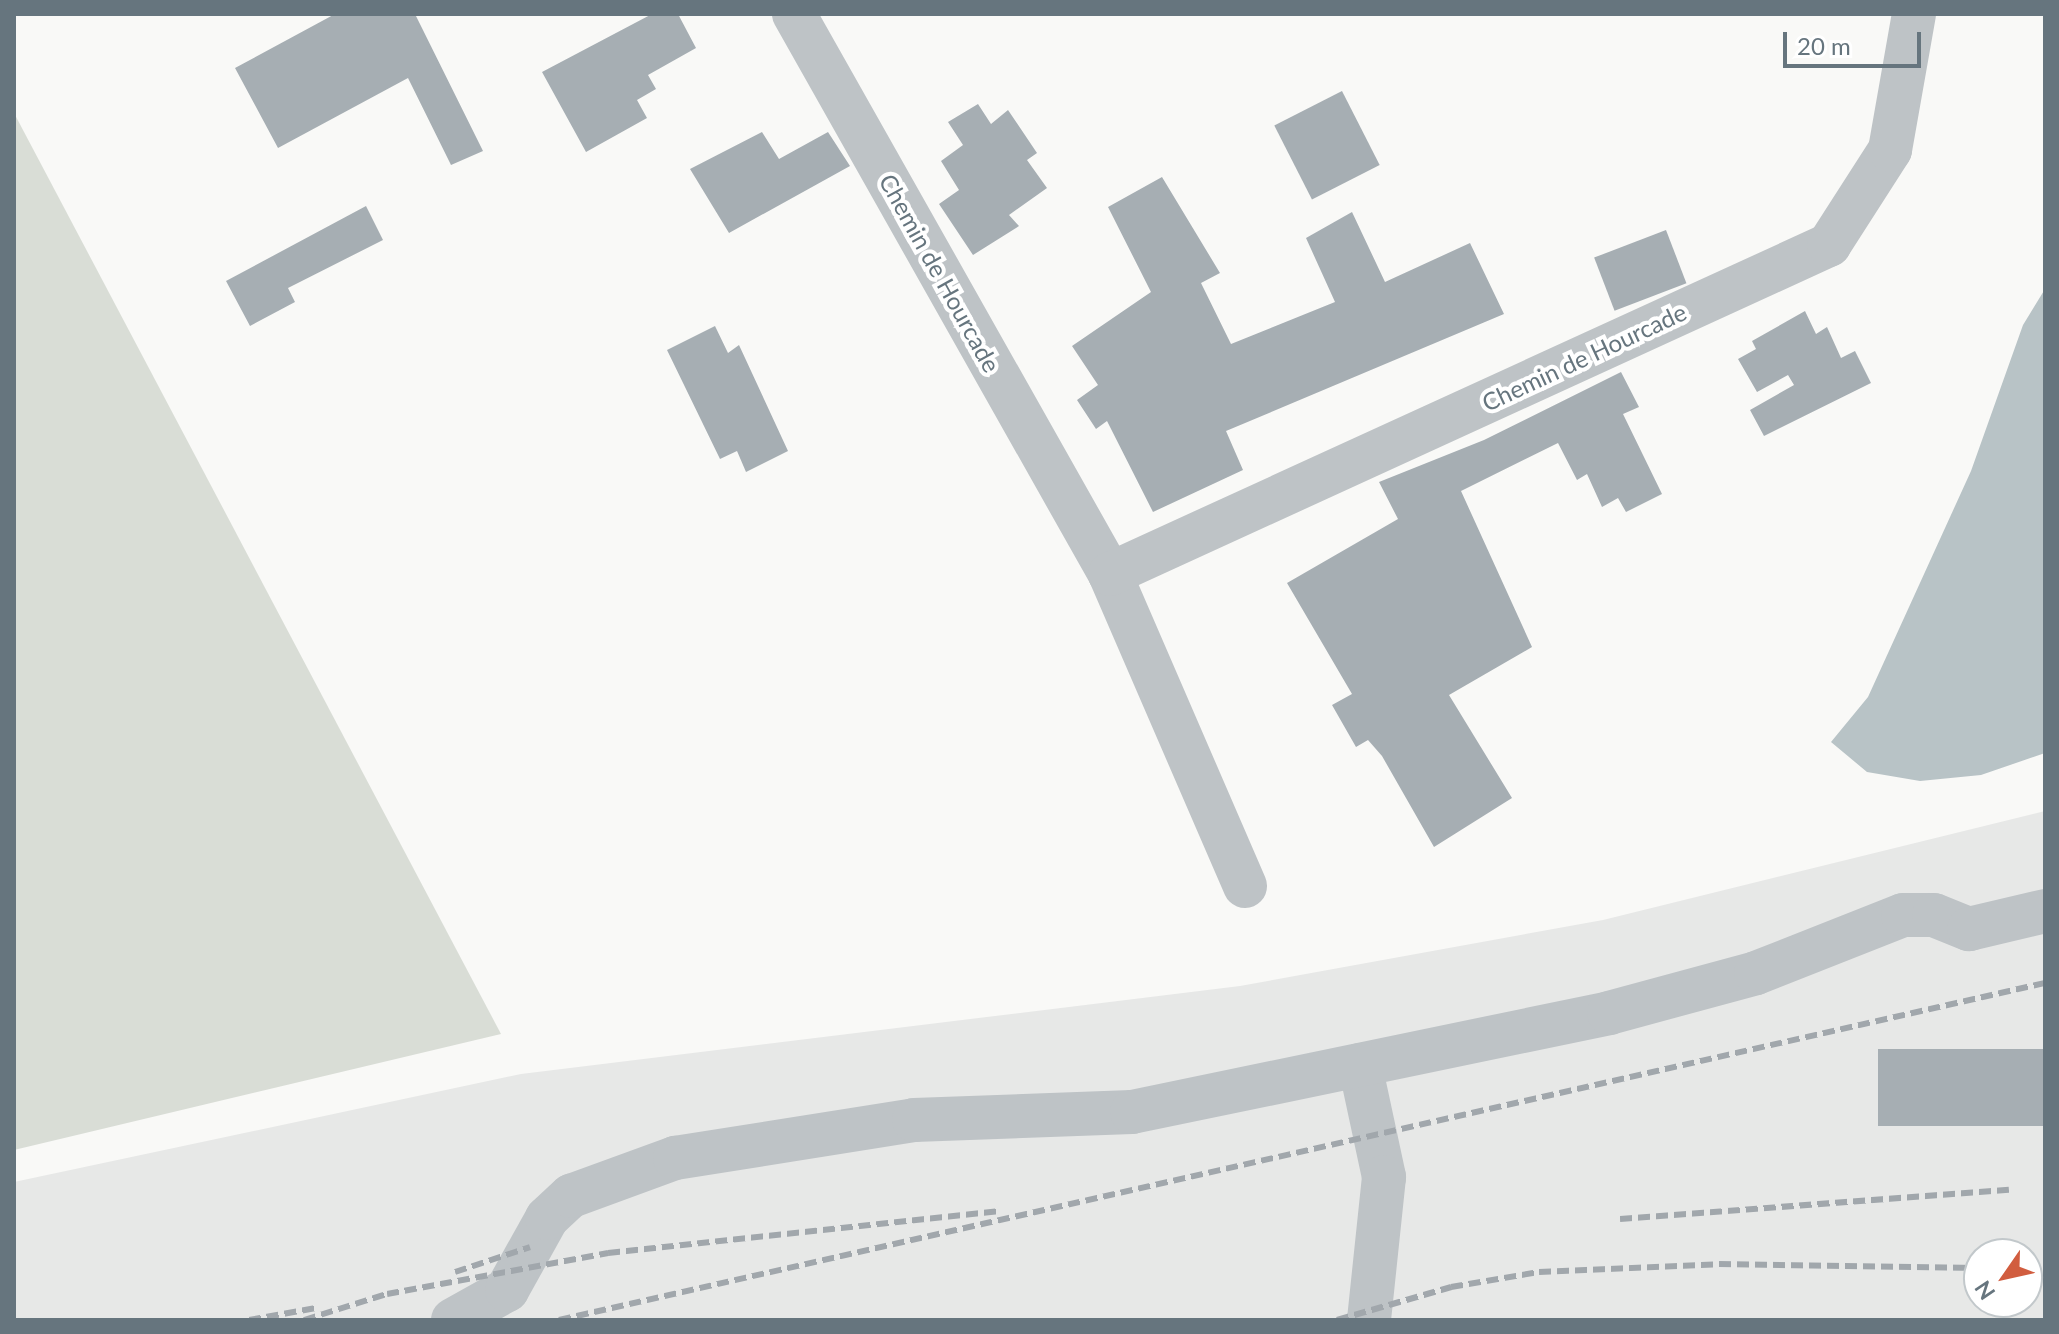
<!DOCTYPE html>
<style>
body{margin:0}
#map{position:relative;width:2059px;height:1334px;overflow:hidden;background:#f9f9f7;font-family:Lato,sans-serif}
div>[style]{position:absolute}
.built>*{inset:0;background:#e7e8e7}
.green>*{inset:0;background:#d9ddd6}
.water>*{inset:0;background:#b8c3c6}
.building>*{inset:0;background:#a6aeb3;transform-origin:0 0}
.minor>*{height:44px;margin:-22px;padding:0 22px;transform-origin:22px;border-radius:22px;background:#bec3c6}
.rail>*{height:6px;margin-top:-3px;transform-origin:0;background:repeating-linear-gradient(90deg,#a1a7ac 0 12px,transparent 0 18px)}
span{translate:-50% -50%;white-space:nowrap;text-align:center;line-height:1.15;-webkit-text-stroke:8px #fff;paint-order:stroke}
.street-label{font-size:24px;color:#66757e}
.frame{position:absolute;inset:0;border:16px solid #66757e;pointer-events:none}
.north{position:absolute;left:1963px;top:1238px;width:80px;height:80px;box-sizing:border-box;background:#fff;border:2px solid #c2c8cb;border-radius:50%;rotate:236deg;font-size:22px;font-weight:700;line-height:32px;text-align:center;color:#66757e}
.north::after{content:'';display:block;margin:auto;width:28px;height:36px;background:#d15d3f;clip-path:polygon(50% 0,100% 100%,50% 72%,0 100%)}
.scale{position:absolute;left:1783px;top:32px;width:138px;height:36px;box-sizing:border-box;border:4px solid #66757e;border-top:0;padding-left:10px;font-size:24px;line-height:28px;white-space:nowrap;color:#66757e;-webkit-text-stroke:6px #fff;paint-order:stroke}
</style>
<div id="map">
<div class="built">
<i style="clip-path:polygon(evenodd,2045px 811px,2045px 1320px,14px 1320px,14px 1182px,521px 1074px,1240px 986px,1603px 920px,2045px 811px,1979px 1254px,2027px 1254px,2027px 1302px,1979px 1302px,1979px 1254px)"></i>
</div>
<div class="green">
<i style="clip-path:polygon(14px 113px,501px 1034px,14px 1150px)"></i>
</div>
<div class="water">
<i style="clip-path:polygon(2045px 289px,2045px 753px,1981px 775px,1920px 781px,1867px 772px,1831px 742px,1868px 697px,1971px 471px,2023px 325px)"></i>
</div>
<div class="building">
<i style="clip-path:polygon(335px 14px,415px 14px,483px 151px,451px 165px,408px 78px,278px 148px,235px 68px)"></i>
<i style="clip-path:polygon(652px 14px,678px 14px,696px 48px,648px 75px,656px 89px,637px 100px,647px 118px,586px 152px,542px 72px)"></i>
<i style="left:1342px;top:91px;width:83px;height:76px;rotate:63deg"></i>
<i style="clip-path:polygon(978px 104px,991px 124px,1008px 110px,1037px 153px,1027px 160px,1047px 188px,1009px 215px,1019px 226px,973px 255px,939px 204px,959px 190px,941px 161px,963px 145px,948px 122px)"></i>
<i style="clip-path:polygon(762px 132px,779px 159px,828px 132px,850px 166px,729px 233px,690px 169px)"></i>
<i style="clip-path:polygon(1162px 177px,1220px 273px,1201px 283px,1231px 344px,1335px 302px,1306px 238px,1352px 212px,1385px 282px,1470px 243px,1504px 314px,1226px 431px,1243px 470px,1153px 512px,1107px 421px,1096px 429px,1077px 400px,1098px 385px,1072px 346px,1151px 292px,1108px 207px)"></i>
<i style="clip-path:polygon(366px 206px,383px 240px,288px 288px,295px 302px,250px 326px,226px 281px)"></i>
<i style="left:1666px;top:230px;width:57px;height:77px;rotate:69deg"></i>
<i style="clip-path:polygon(1805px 311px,1816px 334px,1827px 327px,1841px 358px,1855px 351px,1871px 383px,1764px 436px,1750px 410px,1794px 385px,1788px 375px,1757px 392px,1738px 359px,1756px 349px,1752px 341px)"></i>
<i style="clip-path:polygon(715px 326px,728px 353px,739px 345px,788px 451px,746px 472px,737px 451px,720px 459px,667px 350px)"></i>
<i style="clip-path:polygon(1621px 372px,1639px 407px,1623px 414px,1662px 494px,1626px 512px,1618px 498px,1602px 507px,1587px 474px,1577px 480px,1558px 443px,1461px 491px,1532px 647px,1449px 695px,1512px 798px,1434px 847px,1382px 756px,1368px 740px,1356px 747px,1332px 705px,1352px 694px,1287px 583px,1398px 519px,1379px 482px,1484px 440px)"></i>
<i style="left:2045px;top:1049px;width:77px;height:167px;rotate:90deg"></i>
</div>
<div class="minor">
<i style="left:794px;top:14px;width:643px;rotate:60.56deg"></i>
<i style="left:1110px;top:574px;width:340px;rotate:66.6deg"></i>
<i style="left:1110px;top:574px;width:791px;rotate:-24.59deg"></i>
<i style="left:1829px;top:245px;width:113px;rotate:-57.3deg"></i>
<i style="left:1890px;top:150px;width:138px;rotate:-80deg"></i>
<i style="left:1360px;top:1065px;width:115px;rotate:77.9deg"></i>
<i style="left:1384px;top:1177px;width:144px;rotate:96deg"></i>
<i style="left:453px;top:1320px;width:62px;rotate:-29.1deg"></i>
<i style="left:507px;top:1290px;width:82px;rotate:-60.9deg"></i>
<i style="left:547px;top:1218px;width:33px;rotate:-43deg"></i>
<i style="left:571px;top:1196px;width:111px;rotate:-20.1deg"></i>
<i style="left:675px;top:1158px;width:242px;rotate:-9deg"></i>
<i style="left:914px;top:1120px;width:218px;rotate:-2.1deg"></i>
<i style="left:1132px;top:1112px;width:487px;rotate:-11.7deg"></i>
<i style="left:1609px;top:1013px;width:152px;rotate:-15.2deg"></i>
<i style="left:1756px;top:973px;width:158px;rotate:-21.5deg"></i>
<i style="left:1903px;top:915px;width:31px"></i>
<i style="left:1934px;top:915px;width:38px;rotate:22deg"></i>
<i style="left:1969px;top:929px;width:78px;rotate:-13.3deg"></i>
</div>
<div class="rail">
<i style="left:1620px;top:1219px;width:390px;rotate:-4.3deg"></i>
<i style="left:2027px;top:1267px;width:18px;rotate:-6deg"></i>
<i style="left:455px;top:1272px;width:79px;rotate:-18.4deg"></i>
<i style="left:249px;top:1320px;width:68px;rotate:-10.2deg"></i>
<i style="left:304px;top:1320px;width:87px;rotate:-17.4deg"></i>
<i style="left:387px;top:1294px;width:225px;rotate:-10.5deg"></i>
<i style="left:608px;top:1253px;width:392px;rotate:-6.1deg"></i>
<i style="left:559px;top:1320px;width:1524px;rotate:-12.78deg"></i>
<i style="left:1337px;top:1320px;width:119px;rotate:-16.1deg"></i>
<i style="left:1451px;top:1287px;width:89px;rotate:-9.7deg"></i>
<i style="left:1539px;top:1272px;width:180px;rotate:-2.5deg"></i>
<i style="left:1719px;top:1264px;width:260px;rotate:0.9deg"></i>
</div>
<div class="street-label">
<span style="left:940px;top:273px;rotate:61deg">Chemin de Hourcade</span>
<span style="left:1584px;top:357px;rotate:-25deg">Chemin de Hourcade</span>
</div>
<div class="frame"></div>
<div class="north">N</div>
<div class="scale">20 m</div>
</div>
